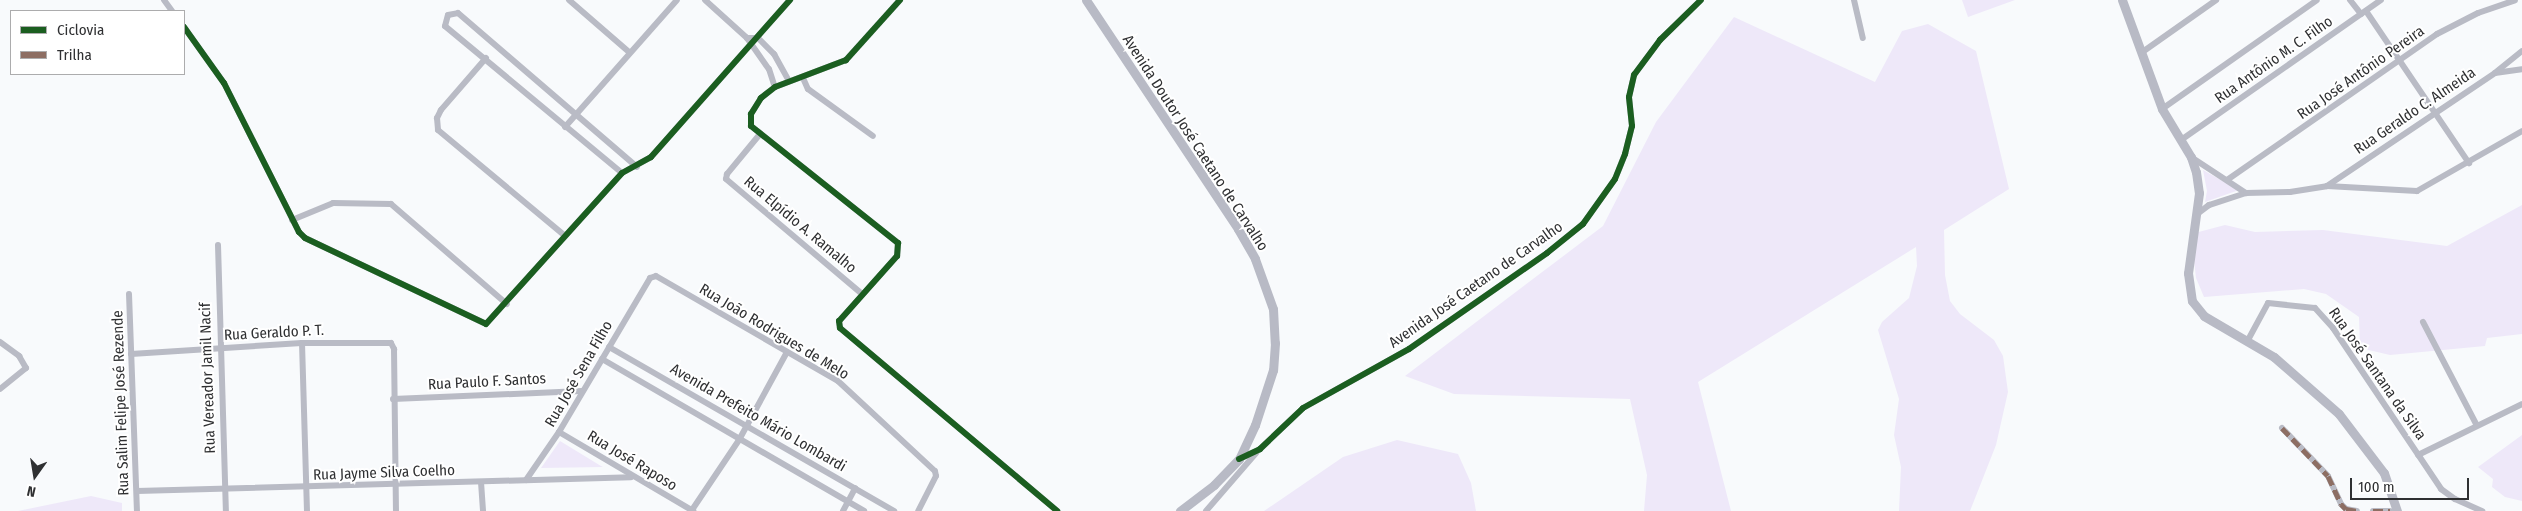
<!DOCTYPE html>
<meta charset="utf-8">
<style>
body{margin:0}
#map{position:relative;width:2522px;height:511px;overflow:hidden;background:#f8fafc;font-family:"Fira Sans Condensed",sans-serif}
div>[style]{position:absolute}
.green>*{inset:0;background:#eee8f9}
.minor>*{height:6px;margin:-3px;padding:0 3px;transform-origin:3px;border-radius:3px;background:#b9bbc5}
.secondary>*{height:9px;margin:-4.5px;padding:0 4.5px;transform-origin:4.5px;border-radius:4.5px;background:#b8bac5}
.quiet>*{height:5px;margin-top:-2.5px;transform-origin:0;background:repeating-linear-gradient(90deg,#8d6e63 0 10px,transparent 0 15px)}
.cycleway>*{height:6px;margin:-3px;padding:0 3px;transform-origin:3px;border-radius:3px;background:#1b5e20}
span{translate:-50% -50%;white-space:nowrap;text-align:center;line-height:1.15;-webkit-text-stroke:4px #fff;paint-order:stroke}
.street-label{font-size:15px;color:#2f3032}
.legend{position:absolute;left:10px;top:10px;width:175px;height:65px;box-sizing:border-box;background:#fff;border:1px solid #acacad;margin:0;padding:6px 9px;list-style:none;font-size:15px;color:#2f3032}
.legend li{display:flex;align-items:center;gap:10px;height:25px}
.legend b{width:25px;border:1px solid #acacad}
.north{position:absolute;left:10px;top:451px;width:50px;height:50px;-webkit-text-stroke:4px #fff;paint-order:stroke;rotate:193deg;font-size:14px;font-weight:700;line-height:20px;text-align:center;color:#2f3032}
.north::after{content:'';display:block;margin:auto;width:18px;height:22px;background:#2f3032;clip-path:polygon(50% 0,100% 100%,50% 72%,0 100%)}
.scale{position:absolute;left:2350px;top:478px;width:119px;height:22px;box-sizing:border-box;border:2px solid #2f3032;border-top:0;padding-left:6px;font-size:15px;line-height:18px;white-space:nowrap;color:#2f3032;-webkit-text-stroke:4px #fff;paint-order:stroke}
</style>
<div id="map">
<div class="green">
<i style="clip-path:polygon(1962px 0,2015px 0,1968px 17px)"></i>
<i style="clip-path:polygon(1734px 17px,1875px 82px,1902px 31px,1928px 24px,1976px 51px,2009px 189px,1944px 230px,1945px 275px,1950px 301px,1960px 314px,1994px 340px,2003px 356px,2008px 392px,1996px 445px,1970px 511px,1899px 511px,1901px 467px,1894px 435px,1899px 399px,1878px 330px,1882px 322px,1909px 298px,1917px 266px,1916px 247px,1698px 382px,1731px 511px,1644px 511px,1647px 475px,1630px 399px,1454px 394px,1405px 376px,1603px 226px,1656px 122px)"></i>
<i style="clip-path:polygon(2203px 170px,2239px 190px,2205px 202px,2207px 191px)"></i>
<i style="clip-path:polygon(2522px 205px,2522px 334px,2487px 338px,2485px 346px,2390px 355px,2360px 348px,2359px 317px,2326px 294px,2304px 289px,2204px 297px,2196px 278px,2191px 234px,2225px 225px,2255px 232px,2323px 230px,2447px 246px)"></i>
<i style="clip-path:polygon(2522px 435px,2522px 501px,2505px 497px,2492px 487px,2493px 479px,2478px 467px)"></i>
<i style="clip-path:polygon(1397px 440px,1458px 454px,1471px 483px,1476px 511px,1264px 511px,1343px 457px)"></i>
<i style="clip-path:polygon(560px 441px,601px 466px,603px 467px,541px 468px)"></i>
<i style="clip-path:polygon(91px 496px,122px 503px,122px 511px,18px 511px)"></i>
</div>
<div class="minor">
<i style="left:164px;top:0;width:14px;rotate:54deg"></i>
<i style="left:569px;top:0;width:79px;rotate:40.9deg"></i>
<i style="left:705px;top:0;width:57px;rotate:42.1deg"></i>
<i style="left:747px;top:38px;width:38px;rotate:55deg"></i>
<i style="left:769px;top:69px;width:19px;rotate:72deg"></i>
<i style="left:900px;top:0;width:81px;rotate:132deg"></i>
<i style="left:846px;top:60px;width:76px;rotate:159.2deg"></i>
<i style="left:775px;top:87px;width:18px;rotate:142deg"></i>
<i style="left:761px;top:98px;width:19px;rotate:122deg"></i>
<i style="left:751px;top:114px;width:12px;rotate:90deg"></i>
<i style="left:751px;top:126px;width:188px;rotate:38.5deg"></i>
<i style="left:898px;top:243px;width:13px;rotate:94deg"></i>
<i style="left:897px;top:256px;width:87px;rotate:131.7deg"></i>
<i style="left:839px;top:321px;width:7px;rotate:82deg"></i>
<i style="left:840px;top:328px;width:284px;rotate:40.1deg"></i>
<i style="left:1854px;top:0;width:39px;rotate:77deg"></i>
<i style="left:2350px;top:0;width:18px;rotate:52deg"></i>
<i style="left:2366px;top:11px;width:184px;rotate:55.9deg"></i>
<i style="left:184px;top:27px;width:69px;rotate:54.5deg"></i>
<i style="left:224px;top:83px;width:167px;rotate:63.3deg"></i>
<i style="left:299px;top:232px;width:8px;rotate:45deg"></i>
<i style="left:305px;top:238px;width:200px;rotate:25.4deg"></i>
<i style="left:486px;top:324px;width:203px;rotate:-48deg"></i>
<i style="left:622px;top:173px;width:33px;rotate:-29deg"></i>
<i style="left:651px;top:157px;width:210px;rotate:-48.5deg"></i>
<i style="left:747px;top:38px;width:11px"></i>
<i style="left:758px;top:38px;width:23px;rotate:45deg"></i>
<i style="left:774px;top:54px;width:31px;rotate:61deg"></i>
<i style="left:2141px;top:53px;width:92px;rotate:-35.2deg"></i>
<i style="left:486px;top:58px;width:69px;rotate:130.9deg"></i>
<i style="left:441px;top:110px;width:9px;rotate:117deg"></i>
<i style="left:437px;top:118px;width:12px;rotate:85deg"></i>
<i style="left:438px;top:130px;width:165px;rotate:39.8deg"></i>
<i style="left:2496px;top:72px;width:33px;rotate:-39deg"></i>
<i style="left:803px;top:78px;width:12px;rotate:66deg"></i>
<i style="left:808px;top:89px;width:80px;rotate:35.9deg"></i>
<i style="left:2162px;top:109px;width:189px;rotate:-35.1deg"></i>
<i style="left:565px;top:127px;width:169px;rotate:-48.6deg"></i>
<i style="left:760px;top:134px;width:52px;rotate:129.5deg"></i>
<i style="left:727px;top:174px;width:5px;rotate:101deg"></i>
<i style="left:726px;top:179px;width:178px;rotate:40.2deg"></i>
<i style="left:2181px;top:140px;width:244px;rotate:-35deg"></i>
<i style="left:2191px;top:157px;width:66px;rotate:33.2deg"></i>
<i style="left:2246px;top:193px;width:39px;rotate:162deg"></i>
<i style="left:2209px;top:205px;width:15px;rotate:143deg"></i>
<i style="left:622px;top:173px;width:230px;rotate:-140.3deg"></i>
<i style="left:445px;top:26px;width:11px;rotate:-75deg"></i>
<i style="left:448px;top:15px;width:10px;rotate:-11deg"></i>
<i style="left:458px;top:13px;width:236px;rotate:40.7deg"></i>
<i style="left:2227px;top:180px;width:256px;rotate:-34.8deg"></i>
<i style="left:2437px;top:34px;width:46px;rotate:-27.1deg"></i>
<i style="left:2478px;top:13px;width:39px;rotate:-19deg"></i>
<i style="left:2327px;top:186px;width:202px;rotate:-33.9deg"></i>
<i style="left:2495px;top:73px;width:27px;rotate:-8deg"></i>
<i style="left:2246px;top:193px;width:44px;rotate:-1.3deg"></i>
<i style="left:2290px;top:192px;width:37px;rotate:-9deg"></i>
<i style="left:2327px;top:186px;width:90px;rotate:3.2deg"></i>
<i style="left:2417px;top:191px;width:121px;rotate:-29.7deg"></i>
<i style="left:292px;top:220px;width:44px;rotate:-22.5deg"></i>
<i style="left:333px;top:203px;width:58px;rotate:1deg"></i>
<i style="left:391px;top:204px;width:153px;rotate:40.8deg"></i>
<i style="left:218px;top:245px;width:266px;rotate:88.3deg"></i>
<i style="left:129px;top:294px;width:217px;rotate:87.9deg"></i>
<i style="left:2423px;top:322px;width:115px;rotate:62.5deg"></i>
<i style="left:2248px;top:340px;width:42px;rotate:-61.6deg"></i>
<i style="left:2268px;top:303px;width:47px;rotate:6.1deg"></i>
<i style="left:2315px;top:308px;width:27px;rotate:48deg"></i>
<i style="left:2333px;top:328px;width:194px;rotate:56.1deg"></i>
<i style="left:2441px;top:489px;width:17px;rotate:36deg"></i>
<i style="left:2455px;top:499px;width:30px;rotate:24deg"></i>
<i style="left:0;top:342px;width:24px;rotate:36deg"></i>
<i style="left:19px;top:356px;width:14px;rotate:60deg"></i>
<i style="left:26px;top:368px;width:33px;rotate:141deg"></i>
<i style="left:302px;top:343px;width:168px;rotate:88.3deg"></i>
<i style="left:609px;top:347px;width:329px;rotate:29.9deg"></i>
<i style="left:131px;top:354px;width:171px;rotate:-3.7deg"></i>
<i style="left:302px;top:343px;width:89px"></i>
<i style="left:391px;top:343px;width:7px;rotate:63deg"></i>
<i style="left:394px;top:349px;width:162px;rotate:89.3deg"></i>
<i style="left:602px;top:359px;width:303px;rotate:30.1deg"></i>
<i style="left:393px;top:399px;width:189px;rotate:-2.4deg"></i>
<i style="left:2282px;top:428px;width:66px;rotate:46.2deg"></i>
<i style="left:2328px;top:476px;width:31px;rotate:65deg"></i>
<i style="left:2341px;top:504px;width:7px;rotate:45deg"></i>
<i style="left:2346px;top:509px;width:11px;rotate:10deg"></i>
<i style="left:559px;top:432px;width:156px;rotate:30.5deg"></i>
<i style="left:2418px;top:455px;width:116px;rotate:-26.1deg"></i>
<i style="left:1239px;top:459px;width:23px;rotate:-25deg"></i>
<i style="left:1260px;top:449px;width:59px;rotate:-43.6deg"></i>
<i style="left:1303px;top:408px;width:121px;rotate:-29.1deg"></i>
<i style="left:1409px;top:349px;width:168px;rotate:-34.8deg"></i>
<i style="left:1547px;top:253px;width:46px;rotate:-38.9deg"></i>
<i style="left:1583px;top:224px;width:55px;rotate:-54.6deg"></i>
<i style="left:1615px;top:179px;width:27px;rotate:-68deg"></i>
<i style="left:1625px;top:154px;width:29px;rotate:-76deg"></i>
<i style="left:1632px;top:126px;width:29px;rotate:-96deg"></i>
<i style="left:1629px;top:97px;width:23px;rotate:-77deg"></i>
<i style="left:1634px;top:75px;width:44px;rotate:-53.4deg"></i>
<i style="left:1660px;top:40px;width:57px;rotate:-44.3deg"></i>
<i style="left:526px;top:480px;width:58px;rotate:-55.5deg"></i>
<i style="left:559px;top:432px;width:179px;rotate:-59.4deg"></i>
<i style="left:650px;top:278px;width:6px;rotate:-18deg"></i>
<i style="left:656px;top:276px;width:210px;rotate:30deg"></i>
<i style="left:838px;top:381px;width:132px;rotate:42.9deg"></i>
<i style="left:935px;top:471px;width:5px;rotate:79deg"></i>
<i style="left:936px;top:476px;width:39px;rotate:117deg"></i>
<i style="left:481px;top:482px;width:29px;rotate:86deg"></i>
<i style="left:137px;top:491px;width:494px;rotate:-1.6deg"></i>
<i style="left:692px;top:510px;width:84px;rotate:-56.1deg"></i>
<i style="left:739px;top:440px;width:100px;rotate:-61.4deg"></i>
<i style="left:843px;top:511px;width:26px;rotate:-62deg"></i>
<i style="left:1206px;top:511px;width:77px;rotate:-49.2deg"></i>
<i style="left:2373px;top:511px;width:17px"></i>
</div>
<div class="secondary">
<i style="left:1086px;top:0;width:275px;rotate:56.4deg"></i>
<i style="left:1238px;top:229px;width:34px;rotate:60deg"></i>
<i style="left:1255px;top:259px;width:53px;rotate:70.2deg"></i>
<i style="left:1273px;top:309px;width:34px;rotate:87deg"></i>
<i style="left:1275px;top:343px;width:27px;rotate:94deg"></i>
<i style="left:1273px;top:370px;width:58px;rotate:108.1deg"></i>
<i style="left:1255px;top:425px;width:38px;rotate:115deg"></i>
<i style="left:1239px;top:459px;width:36px;rotate:134deg"></i>
<i style="left:1214px;top:485px;width:43px;rotate:142.6deg"></i>
<i style="left:2122px;top:0;width:116px;rotate:69.8deg"></i>
<i style="left:2162px;top:109px;width:56px;rotate:58.9deg"></i>
<i style="left:2191px;top:157px;width:16px;rotate:72deg"></i>
<i style="left:2196px;top:172px;width:21px;rotate:82deg"></i>
<i style="left:2199px;top:193px;width:81px;rotate:97.8deg"></i>
<i style="left:2188px;top:273px;width:28px;rotate:82deg"></i>
<i style="left:2192px;top:301px;width:19px;rotate:51deg"></i>
<i style="left:2204px;top:316px;width:81px;rotate:30.4deg"></i>
<i style="left:2274px;top:357px;width:86px;rotate:41.2deg"></i>
<i style="left:2339px;top:414px;width:74px;rotate:52.7deg"></i>
<i style="left:2384px;top:473px;width:40px;rotate:71.1deg"></i>
</div>
<div class="quiet">
<i style="left:2282px;top:428px;width:66px;rotate:46.2deg"></i>
<i style="left:2328px;top:476px;width:31px;rotate:65deg"></i>
<i style="left:2341px;top:504px;width:7px;rotate:45deg"></i>
<i style="left:2346px;top:509px;width:11px;rotate:10deg"></i>
<i style="left:2373px;top:511px;width:17px"></i>
</div>
<div class="cycleway">
<i style="left:900px;top:0;width:81px;rotate:132deg"></i>
<i style="left:846px;top:60px;width:76px;rotate:159.2deg"></i>
<i style="left:775px;top:87px;width:18px;rotate:142deg"></i>
<i style="left:761px;top:98px;width:19px;rotate:122deg"></i>
<i style="left:751px;top:114px;width:12px;rotate:90deg"></i>
<i style="left:751px;top:126px;width:188px;rotate:38.5deg"></i>
<i style="left:898px;top:243px;width:13px;rotate:94deg"></i>
<i style="left:897px;top:256px;width:87px;rotate:131.7deg"></i>
<i style="left:839px;top:321px;width:7px;rotate:82deg"></i>
<i style="left:840px;top:328px;width:284px;rotate:40.1deg"></i>
<i style="left:184px;top:27px;width:69px;rotate:54.5deg"></i>
<i style="left:224px;top:83px;width:167px;rotate:63.3deg"></i>
<i style="left:299px;top:232px;width:8px;rotate:45deg"></i>
<i style="left:305px;top:238px;width:200px;rotate:25.4deg"></i>
<i style="left:486px;top:324px;width:203px;rotate:-48deg"></i>
<i style="left:622px;top:173px;width:33px;rotate:-29deg"></i>
<i style="left:651px;top:157px;width:210px;rotate:-48.5deg"></i>
<i style="left:1239px;top:459px;width:23px;rotate:-25deg"></i>
<i style="left:1260px;top:449px;width:59px;rotate:-43.6deg"></i>
<i style="left:1303px;top:408px;width:121px;rotate:-29.1deg"></i>
<i style="left:1409px;top:349px;width:168px;rotate:-34.8deg"></i>
<i style="left:1547px;top:253px;width:46px;rotate:-38.9deg"></i>
<i style="left:1583px;top:224px;width:55px;rotate:-54.6deg"></i>
<i style="left:1615px;top:179px;width:27px;rotate:-68deg"></i>
<i style="left:1625px;top:154px;width:29px;rotate:-76deg"></i>
<i style="left:1632px;top:126px;width:29px;rotate:-96deg"></i>
<i style="left:1629px;top:97px;width:23px;rotate:-77deg"></i>
<i style="left:1634px;top:75px;width:44px;rotate:-53.4deg"></i>
<i style="left:1660px;top:40px;width:57px;rotate:-44.3deg"></i>
</div>
<div class="street-label">
<span style="left:2274px;top:60px;rotate:-35deg">Rua Antônio M. C. Filho</span>
<span style="left:2361px;top:73px;rotate:-35deg">Rua José Antônio Pereira</span>
<span style="left:2415px;top:111px;rotate:-34deg">Rua Geraldo C. Almeida</span>
<span style="left:1195px;top:143px;rotate:57deg">Avenida Doutor José Caetano de Carvalho</span>
<span style="left:800px;top:225px;rotate:40deg">Rua Elpídio A. Ramalho</span>
<span style="left:1476px;top:285px;rotate:-35deg">Avenida José Caetano de Carvalho</span>
<span style="left:774px;top:332px;rotate:31deg">Rua João Rodrigues de Melo</span>
<span style="left:274px;top:333px;rotate:-3deg">Rua Geraldo P. T.</span>
<span style="left:579px;top:374px;rotate:-60deg">Rua José Sena Filho</span>
<span style="left:2377px;top:374px;rotate:55deg">Rua José Santana da Silva</span>
<span style="left:208px;top:378px;rotate:-92deg">Rua Vereador Jamil Nacif</span>
<span style="left:487px;top:382px;rotate:-3deg">Rua Paulo F. Santos</span>
<span style="left:121px;top:403px;rotate:-92deg">Rua Salim Felipe José Rezende</span>
<span style="left:758px;top:418px;rotate:30deg">Avenida Prefeito Mário Lombardi</span>
<span style="left:632px;top:461px;rotate:31deg">Rua José Raposo</span>
<span style="left:384px;top:473px;rotate:-2deg">Rua Jayme Silva Coelho</span>
</div>
<ul class="legend">
<li><b style="height:6px;background:#1b5e20"></b>Ciclovia</li>
<li><b style="height:6px;background:#8d6e63"></b>Trilha</li>
</ul>
<div class="north">N</div>
<div class="scale">100 m</div>
</div>
